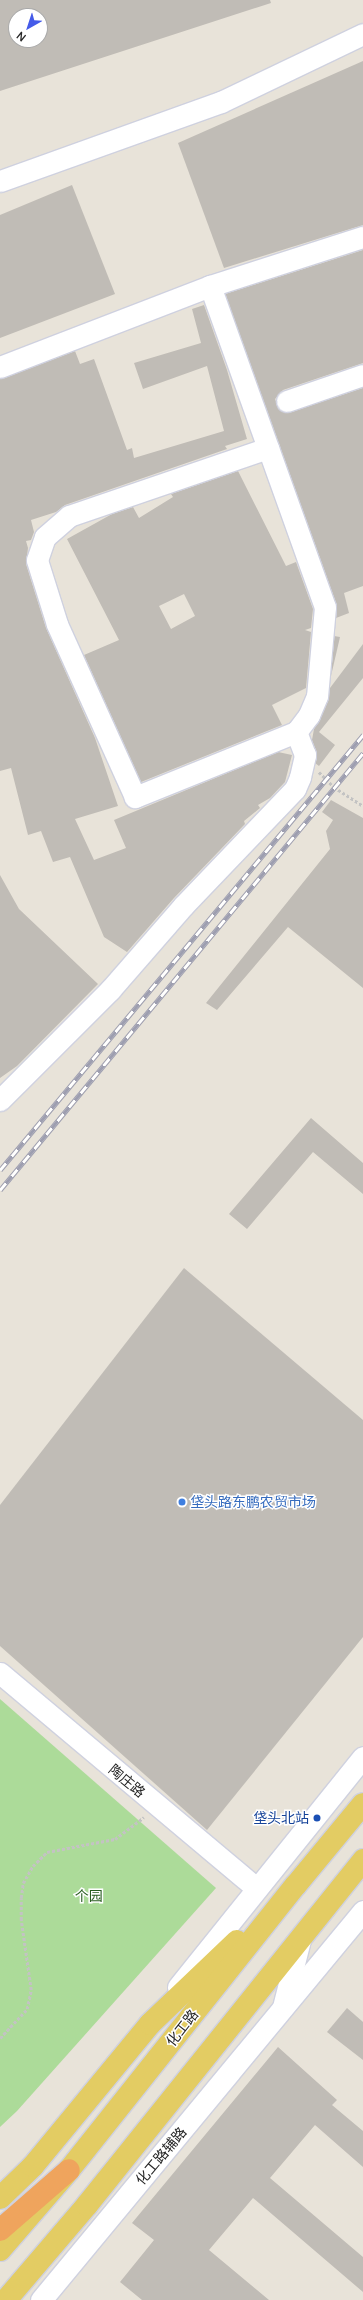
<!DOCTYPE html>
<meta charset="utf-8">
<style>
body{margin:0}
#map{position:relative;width:363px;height:2300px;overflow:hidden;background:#e8e3d9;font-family:Manrope,"Noto Sans SC",sans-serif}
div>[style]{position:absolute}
.green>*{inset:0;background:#acdb99}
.building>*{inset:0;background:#c0bcb6}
.path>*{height:2.5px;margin-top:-1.25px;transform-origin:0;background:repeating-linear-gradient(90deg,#c3c3c3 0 3px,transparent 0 5px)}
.roads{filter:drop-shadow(1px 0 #cfd1df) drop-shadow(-1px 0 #cfd1df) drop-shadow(0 1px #cfd1df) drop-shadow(0 -1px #cfd1df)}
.minor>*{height:21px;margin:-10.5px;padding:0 10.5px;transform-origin:10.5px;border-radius:10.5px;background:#fff}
.major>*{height:22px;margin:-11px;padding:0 11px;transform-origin:11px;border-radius:11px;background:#e3cc63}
.highway>*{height:22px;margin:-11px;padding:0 11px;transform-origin:11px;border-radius:11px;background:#efa45d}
.rail>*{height:4.5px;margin-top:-2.25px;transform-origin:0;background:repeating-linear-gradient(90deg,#fff 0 9px,#9d9eb0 0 18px);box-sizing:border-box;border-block:1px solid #9d9eb0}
.dots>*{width:11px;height:11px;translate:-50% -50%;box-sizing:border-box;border:2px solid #fff;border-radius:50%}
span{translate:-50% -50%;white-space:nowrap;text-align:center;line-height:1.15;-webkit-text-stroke:3px #fff;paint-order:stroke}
.shop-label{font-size:14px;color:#366cbe}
.left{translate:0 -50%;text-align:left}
.street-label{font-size:14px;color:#272727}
.transit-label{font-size:14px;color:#164399}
.right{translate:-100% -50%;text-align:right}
.park-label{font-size:14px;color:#285c1f}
.north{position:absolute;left:8px;top:8px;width:40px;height:40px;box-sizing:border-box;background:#fff;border:1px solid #a9a9a9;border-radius:50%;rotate:219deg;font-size:11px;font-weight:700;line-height:16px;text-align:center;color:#272727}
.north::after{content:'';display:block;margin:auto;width:14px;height:18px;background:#455be9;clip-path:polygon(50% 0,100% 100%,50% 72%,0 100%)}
</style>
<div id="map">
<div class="green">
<i style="clip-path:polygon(0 1699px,216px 1888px,17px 2111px,0 2127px)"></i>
</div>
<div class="building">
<i style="clip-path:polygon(evenodd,0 0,270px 0,271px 3px,0 91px,0 0,16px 16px,40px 16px,40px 40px,16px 40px,16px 16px)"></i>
<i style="clip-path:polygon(363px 61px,363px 225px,224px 268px,178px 143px)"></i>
<i style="clip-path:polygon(72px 185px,115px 294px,0 338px,0 215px)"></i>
<i style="clip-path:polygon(363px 250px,363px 363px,283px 390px,275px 399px,279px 410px,290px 412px,363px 388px,363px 586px,344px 593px,349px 613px,336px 618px,336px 603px,225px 294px)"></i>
<i style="clip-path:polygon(204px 305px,227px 370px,247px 439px,225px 446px,227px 449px,65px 505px,56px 512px,31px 520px,34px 532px,31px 540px,26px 541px,28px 548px,26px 564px,46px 628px,95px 738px,118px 806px,75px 819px,94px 860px,126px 848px,114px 820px,278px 752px,292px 755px,285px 782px,270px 798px,258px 805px,260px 808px,244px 821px,245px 824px,174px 898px,127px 952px,104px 937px,70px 857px,53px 862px,41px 831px,28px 835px,11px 768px,0 771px,0 379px,75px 351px,80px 364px,94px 359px,127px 450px,132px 448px,134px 458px,224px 431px,207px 366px,143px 389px,134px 363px,201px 343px,192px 309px)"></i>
<i style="clip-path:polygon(evenodd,238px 471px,286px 566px,296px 562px,313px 609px,311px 628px,305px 630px,311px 632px,306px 688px,272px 705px,282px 725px,141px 782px,84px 655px,119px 640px,67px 539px,112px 514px,133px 507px,139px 518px,173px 497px,171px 494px,238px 471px,184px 594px,195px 616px,171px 629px,159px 606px,184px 594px)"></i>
<i style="clip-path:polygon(334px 636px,340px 637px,331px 676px)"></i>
<i style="clip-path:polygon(363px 644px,363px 678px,319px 732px,335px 745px,319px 766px,315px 763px,316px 751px,312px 740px,314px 729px,328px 701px,330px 688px)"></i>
<i style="clip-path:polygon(331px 800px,363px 818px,363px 988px,288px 927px,217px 1010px,206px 1003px,330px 849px,326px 831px,333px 820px,322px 812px)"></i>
<i style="clip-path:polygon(0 875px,19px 909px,98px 984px,17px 1066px,0 1078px)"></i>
<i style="clip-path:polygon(311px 1118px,363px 1163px,363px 1194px,313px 1152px,247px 1229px,229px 1214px)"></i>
<i style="clip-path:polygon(184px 1268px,363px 1420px,363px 1637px,207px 1830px,0 1646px,0 1505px)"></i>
<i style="clip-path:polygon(347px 2008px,363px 2022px,363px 2060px,327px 2032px)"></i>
<i style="clip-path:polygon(278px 2047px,337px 2100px,332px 2105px,363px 2131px,363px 2167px,315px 2125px,270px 2178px,363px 2257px,363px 2292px,253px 2198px,209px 2250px,269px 2300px,142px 2300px,120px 2282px,154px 2240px,132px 2223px)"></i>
</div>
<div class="path">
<i style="left:319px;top:772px;width:21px;rotate:45deg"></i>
<i style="left:334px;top:787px;width:35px;rotate:33deg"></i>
<i style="left:0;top:2038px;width:40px;rotate:-47deg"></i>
<i style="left:27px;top:2009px;width:19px;rotate:-78deg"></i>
<i style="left:31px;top:1990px;width:71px;rotate:-98.1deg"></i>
<i style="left:21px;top:1920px;width:22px;rotate:-90deg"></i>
<i style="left:21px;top:1898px;width:15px;rotate:-82deg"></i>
<i style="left:23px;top:1883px;width:20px;rotate:-60deg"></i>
<i style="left:33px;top:1866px;width:20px;rotate:-45deg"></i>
<i style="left:47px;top:1852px;width:69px;rotate:-10.8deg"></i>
<i style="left:115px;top:1839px;width:36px;rotate:-37deg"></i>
</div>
<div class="roads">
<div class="minor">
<i style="left:0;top:181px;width:235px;rotate:-19.7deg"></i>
<i style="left:221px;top:102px;width:157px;rotate:-25.6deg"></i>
<i style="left:210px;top:286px;width:172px;rotate:70.3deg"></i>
<i style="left:268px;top:448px;width:169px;rotate:70.3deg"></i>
<i style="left:325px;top:607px;width:89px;rotate:95.1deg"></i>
<i style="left:317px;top:696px;width:21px;rotate:113deg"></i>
<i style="left:309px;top:715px;width:21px;rotate:127deg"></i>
<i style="left:296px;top:732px;width:174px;rotate:158deg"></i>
<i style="left:135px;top:797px;width:190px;rotate:-114.3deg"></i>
<i style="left:57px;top:624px;width:67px;rotate:-107.4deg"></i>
<i style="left:37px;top:560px;width:24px;rotate:-71deg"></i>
<i style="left:45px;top:537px;width:32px;rotate:-41deg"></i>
<i style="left:69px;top:516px;width:210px;rotate:-18.9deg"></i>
<i style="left:0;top:367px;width:225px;rotate:-21.1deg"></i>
<i style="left:210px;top:286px;width:161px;rotate:-17.8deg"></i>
<i style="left:287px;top:401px;width:80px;rotate:-18.9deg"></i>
<i style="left:0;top:1100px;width:156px;rotate:-45deg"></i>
<i style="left:110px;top:990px;width:111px;rotate:-49deg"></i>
<i style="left:183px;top:906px;width:162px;rotate:-46.3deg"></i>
<i style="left:295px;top:789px;width:13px;rotate:-67deg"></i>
<i style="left:300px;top:777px;width:23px;rotate:-77deg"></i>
<i style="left:305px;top:755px;width:25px;rotate:-111deg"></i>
<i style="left:0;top:1673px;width:334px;rotate:40deg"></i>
<i style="left:178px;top:1987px;width:295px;rotate:-51.2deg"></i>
<i style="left:283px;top:2007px;width:69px;rotate:-75.8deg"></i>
<i style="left:41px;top:2300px;width:505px;rotate:-50.38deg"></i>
</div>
<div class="major">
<i style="left:0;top:2198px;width:46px;rotate:-44.1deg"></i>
<i style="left:33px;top:2166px;width:184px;rotate:-50.5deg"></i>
<i style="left:150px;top:2024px;width:120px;rotate:-43.7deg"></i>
<i style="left:0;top:2250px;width:106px;rotate:-49.2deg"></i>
<i style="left:69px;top:2170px;width:364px;rotate:-51.5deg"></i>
<i style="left:296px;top:1885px;width:105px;rotate:-50.4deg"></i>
<i style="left:6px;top:2300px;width:125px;rotate:-49.5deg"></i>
<i style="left:87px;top:2205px;width:442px;rotate:-51.3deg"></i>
</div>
<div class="highway">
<i style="left:0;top:2230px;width:91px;rotate:-41deg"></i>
</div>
</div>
<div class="rail">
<i style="left:0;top:1170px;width:567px;rotate:-50.16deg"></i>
<i style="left:0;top:1190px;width:568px;rotate:-50.28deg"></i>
</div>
<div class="dots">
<i style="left:182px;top:1502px;background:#3f7fe0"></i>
<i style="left:317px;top:1818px;background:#1a4fb4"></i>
</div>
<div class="shop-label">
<span class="left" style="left:190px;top:1502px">垡头路东鹏农贸市场</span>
</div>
<div class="street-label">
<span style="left:127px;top:1781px;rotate:40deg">陶庄路</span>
<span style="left:182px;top:2028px;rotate:-52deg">化工路</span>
<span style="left:161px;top:2156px;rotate:-50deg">化工路辅路</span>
</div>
<div class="transit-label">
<span class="right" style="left:309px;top:1818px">垡头北站</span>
</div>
<div class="park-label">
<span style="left:89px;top:1896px">个园</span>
</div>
<div class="north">N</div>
</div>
